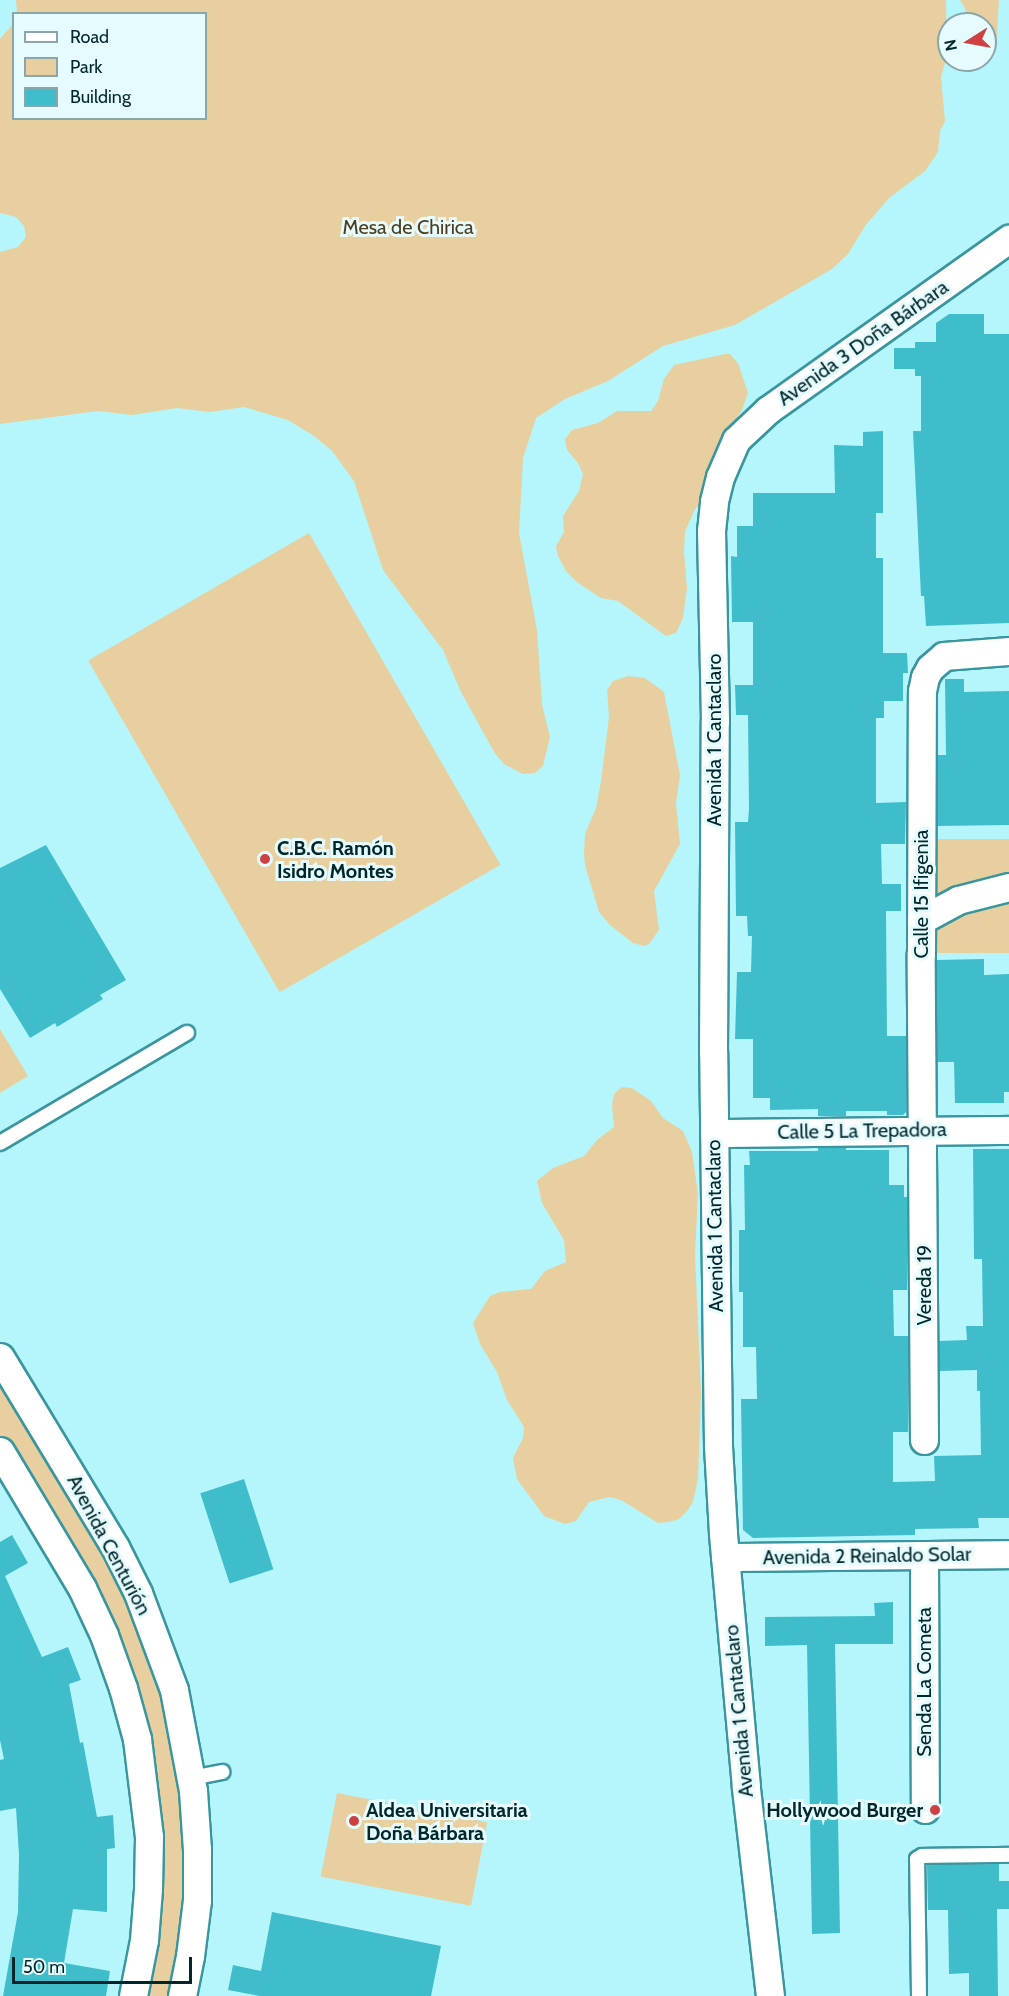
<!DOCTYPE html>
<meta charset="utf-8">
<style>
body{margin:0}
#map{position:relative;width:1009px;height:1996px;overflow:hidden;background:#b5f6fd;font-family:Cabin,sans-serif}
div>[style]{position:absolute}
.green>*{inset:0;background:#e7cf9f;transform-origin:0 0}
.building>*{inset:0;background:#40bdca;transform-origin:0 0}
.roads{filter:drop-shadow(2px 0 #39969f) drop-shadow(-2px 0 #39969f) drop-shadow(0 2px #39969f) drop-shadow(0 -2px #39969f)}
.lane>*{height:14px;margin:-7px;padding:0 7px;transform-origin:7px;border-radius:7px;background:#fff}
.street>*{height:27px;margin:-13.5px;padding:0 13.5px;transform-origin:13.5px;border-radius:13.5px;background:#fff}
.dots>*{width:16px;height:16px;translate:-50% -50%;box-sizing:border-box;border:3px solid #e6fbfd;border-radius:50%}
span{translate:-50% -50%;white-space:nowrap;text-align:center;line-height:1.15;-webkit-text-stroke:6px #e6fbfd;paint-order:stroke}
.park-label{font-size:20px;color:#4c3d1d}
.street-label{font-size:20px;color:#00272b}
.poi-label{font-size:20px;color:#00272b;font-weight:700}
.left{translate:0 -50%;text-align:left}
.right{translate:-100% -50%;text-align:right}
.legend{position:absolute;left:12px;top:12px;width:195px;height:108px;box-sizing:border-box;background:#e6fbfd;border:2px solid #8aa6a9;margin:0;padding:8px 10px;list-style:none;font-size:18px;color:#00272b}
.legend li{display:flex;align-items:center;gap:12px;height:30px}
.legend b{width:30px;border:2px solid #8aa6a9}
.north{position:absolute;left:937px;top:12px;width:60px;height:60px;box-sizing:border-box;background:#e6fbfd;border:2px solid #8aa6a9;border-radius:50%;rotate:259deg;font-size:16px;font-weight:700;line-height:24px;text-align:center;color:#00272b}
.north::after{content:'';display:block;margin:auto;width:21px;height:27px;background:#cf4040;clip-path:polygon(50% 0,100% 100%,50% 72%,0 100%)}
.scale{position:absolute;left:12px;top:1957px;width:180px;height:27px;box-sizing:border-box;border:3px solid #00272b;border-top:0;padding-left:8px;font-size:18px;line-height:21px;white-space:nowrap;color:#00272b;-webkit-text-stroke:4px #e6fbfd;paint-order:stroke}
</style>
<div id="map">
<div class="green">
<i style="clip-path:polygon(16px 0,946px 0,947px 56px,941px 77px,945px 121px,940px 131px,938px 152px,925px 171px,889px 198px,865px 226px,848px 254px,832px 269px,735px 325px,663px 346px,608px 381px,565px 399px,536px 418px,523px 458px,519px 533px,537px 630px,542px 704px,550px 737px,543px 766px,535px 773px,523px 774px,504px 764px,494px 752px,461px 692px,443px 650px,383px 570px,354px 481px,332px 451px,314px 436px,288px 420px,244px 407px,210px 412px,177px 408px,132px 415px,98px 411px,0 424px,0 252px,18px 247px,26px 237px,24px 226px,16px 217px,0 213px,0 39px,13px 24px,14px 118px,206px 118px,206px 14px,17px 13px)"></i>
<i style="clip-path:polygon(960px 0,999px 0,997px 36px,985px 47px,985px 24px,967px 24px,965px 8px)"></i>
<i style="clip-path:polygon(725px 354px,730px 354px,738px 363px,748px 393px,742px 410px,713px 454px,705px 496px,694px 511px,685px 532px,684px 552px,687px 588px,683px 618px,676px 633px,666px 636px,618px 601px,601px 598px,578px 583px,566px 571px,558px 556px,556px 546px,564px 532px,563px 516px,579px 491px,583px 474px,578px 463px,567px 450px,565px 439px,572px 430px,598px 423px,617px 411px,651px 411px,658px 401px,664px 379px,674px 365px)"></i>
<i style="left:309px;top:533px;width:383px;height:255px;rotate:60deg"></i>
<i style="clip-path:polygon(628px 676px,645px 678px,664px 692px,680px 775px,676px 803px,680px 844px,654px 891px,659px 930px,649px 944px,644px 946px,633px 943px,610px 925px,599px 912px,585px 865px,584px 852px,585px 834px,596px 808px,601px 781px,609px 717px,607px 690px,613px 681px)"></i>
<i style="left:922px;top:839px;width:87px;height:114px"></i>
<i style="clip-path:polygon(0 1029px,28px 1076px,0 1093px)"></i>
<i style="clip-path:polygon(622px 1087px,632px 1088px,651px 1101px,663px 1118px,683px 1131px,692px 1152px,698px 1194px,695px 1255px,701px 1393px,698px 1479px,693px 1502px,687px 1511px,679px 1519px,669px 1522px,658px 1523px,621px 1500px,610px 1497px,589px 1502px,576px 1521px,565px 1524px,544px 1516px,517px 1479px,513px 1458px,523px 1438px,524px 1427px,507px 1400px,497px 1372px,480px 1344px,473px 1323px,490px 1296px,500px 1292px,531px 1289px,545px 1271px,566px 1262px,564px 1240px,542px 1203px,537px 1181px,553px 1168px,584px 1156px,598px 1139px,614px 1127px,612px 1105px,614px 1094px)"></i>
<i style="clip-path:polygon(0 1357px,115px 1547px,193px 1791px,182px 1996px,133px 1996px,144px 1940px,123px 1688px,0 1451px)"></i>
<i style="left:337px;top:1793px;width:153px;height:85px;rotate:11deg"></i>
</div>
<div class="building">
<i style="clip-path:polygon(949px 314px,984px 314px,984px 334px,1009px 334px,1009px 623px,926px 626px,924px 596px,921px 596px,913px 431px,921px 431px,921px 376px,915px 376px,915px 369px,894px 369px,894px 348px,915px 348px,915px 342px,936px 342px,936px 323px)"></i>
<i style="clip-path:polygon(883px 431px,883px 513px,876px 513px,876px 558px,883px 558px,883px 653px,907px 653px,908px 673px,903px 673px,903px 701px,884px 701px,884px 718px,876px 718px,876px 803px,906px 802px,905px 844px,881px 844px,882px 884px,901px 884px,901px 911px,886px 911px,887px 1036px,906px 1036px,906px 1112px,903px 1115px,887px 1115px,887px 1111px,846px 1111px,846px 1116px,818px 1116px,818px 1109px,770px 1110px,770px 1098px,753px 1098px,753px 1039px,735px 1039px,737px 972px,751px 972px,752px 936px,748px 936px,747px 916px,736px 916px,735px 822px,748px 822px,749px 808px,748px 715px,736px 715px,735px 685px,753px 685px,753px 622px,732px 622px,731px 556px,737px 557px,737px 526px,753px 526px,753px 493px,835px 493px,834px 445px,863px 446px,863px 432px)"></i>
<i style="clip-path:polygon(945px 679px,964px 679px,964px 692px,1009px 691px,1009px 825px,937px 826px,938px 755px,946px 755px)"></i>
<i style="clip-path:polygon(46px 845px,126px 980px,100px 995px,103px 999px,57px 1027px,55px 1023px,30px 1038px,0 989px,0 868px)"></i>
<i style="clip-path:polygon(984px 959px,984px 975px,1009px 974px,1009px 1092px,1004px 1092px,1004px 1103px,955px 1103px,954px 1062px,937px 1062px,937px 960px)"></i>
<i style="clip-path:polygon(846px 1147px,846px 1150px,889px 1150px,889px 1185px,904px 1185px,904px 1197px,907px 1197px,907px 1290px,893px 1290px,894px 1336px,908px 1336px,908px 1432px,893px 1432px,893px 1482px,935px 1481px,934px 1456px,981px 1455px,980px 1391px,977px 1391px,977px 1370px,939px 1371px,939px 1341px,967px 1340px,966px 1326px,983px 1326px,982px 1259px,974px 1259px,973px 1149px,1009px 1149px,1009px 1518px,978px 1518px,979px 1528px,915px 1529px,915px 1535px,753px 1538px,743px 1530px,741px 1399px,757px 1399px,756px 1347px,743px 1347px,743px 1292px,739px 1292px,739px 1230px,745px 1230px,744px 1165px,750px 1165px,749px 1151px,818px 1151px,818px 1148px)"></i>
<i style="left:244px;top:1479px;width:95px;height:46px;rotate:72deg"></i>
<i style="clip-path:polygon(12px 1535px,28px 1563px,5px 1576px,42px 1657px,68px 1647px,81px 1680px,69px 1684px,80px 1743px,83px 1742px,97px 1817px,113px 1815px,115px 1848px,107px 1849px,107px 1912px,73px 1909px,64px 1963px,110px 1971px,106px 1996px,3px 1996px,18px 1912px,19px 1855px,16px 1808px,0 1811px,0 1760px,4px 1759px,0 1740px,0 1542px)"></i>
<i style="clip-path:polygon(893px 1602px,893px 1644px,835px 1644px,840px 1933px,812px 1934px,807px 1645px,765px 1646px,765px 1617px,875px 1616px,874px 1603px)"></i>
<i style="clip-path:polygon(999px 1864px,999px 1881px,1009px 1881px,1009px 1909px,997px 1909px,998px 1996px,969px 1996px,969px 1973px,949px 1974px,948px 1910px,928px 1910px,927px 1865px)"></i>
<i style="clip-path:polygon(272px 1912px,441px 1946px,431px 1996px,260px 1996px,228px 1990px,233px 1965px,261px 1971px)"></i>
</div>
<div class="roads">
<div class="lane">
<i style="left:0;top:1143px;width:217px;rotate:-30.5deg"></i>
<i style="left:191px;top:1778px;width:32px;rotate:-11deg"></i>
<i style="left:919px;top:1996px;width:137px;rotate:-90.8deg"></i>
<i style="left:917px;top:1859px;width:6px;rotate:-31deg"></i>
<i style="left:922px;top:1856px;width:87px;rotate:-0.7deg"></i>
</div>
<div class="street">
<i style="left:921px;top:920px;width:42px;rotate:-28.4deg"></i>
<i style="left:958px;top:900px;width:53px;rotate:-14.3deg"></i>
<i style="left:714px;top:1133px;width:295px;rotate:-0.6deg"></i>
<i style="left:0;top:1357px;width:222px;rotate:58.8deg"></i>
<i style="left:115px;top:1547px;width:51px;rotate:63.4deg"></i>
<i style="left:138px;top:1593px;width:103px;rotate:69.6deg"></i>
<i style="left:174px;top:1690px;width:103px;rotate:79.3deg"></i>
<i style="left:193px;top:1791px;width:58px;rotate:86.1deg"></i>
<i style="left:197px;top:1849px;width:51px;rotate:90deg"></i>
<i style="left:197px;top:1900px;width:56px;rotate:97.1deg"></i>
<i style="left:190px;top:1956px;width:41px;rotate:101.3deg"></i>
<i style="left:924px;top:1440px;width:486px;rotate:-90.4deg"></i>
<i style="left:921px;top:954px;width:263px;rotate:-89.8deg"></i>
<i style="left:922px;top:691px;width:14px;rotate:-78deg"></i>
<i style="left:925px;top:677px;width:10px;rotate:-61deg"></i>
<i style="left:930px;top:668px;width:18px;rotate:-41deg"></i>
<i style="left:944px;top:656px;width:65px;rotate:-4.4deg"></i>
<i style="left:0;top:1451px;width:160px;rotate:59.1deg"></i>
<i style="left:82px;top:1588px;width:52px;rotate:64.9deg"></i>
<i style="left:104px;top:1635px;width:56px;rotate:70.3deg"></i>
<i style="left:123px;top:1688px;width:53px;rotate:74.6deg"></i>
<i style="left:137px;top:1739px;width:99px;rotate:83deg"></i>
<i style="left:149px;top:1837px;width:52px;rotate:91.1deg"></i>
<i style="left:148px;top:1889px;width:51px;rotate:94.5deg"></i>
<i style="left:144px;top:1940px;width:57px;rotate:101.1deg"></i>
<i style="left:924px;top:1555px;width:254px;rotate:89.8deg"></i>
<i style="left:725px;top:1557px;width:284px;rotate:-0.6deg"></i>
<i style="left:770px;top:1996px;width:210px;rotate:-96.6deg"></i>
<i style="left:746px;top:1787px;width:255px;rotate:-95.2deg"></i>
<i style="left:723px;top:1533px;width:88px;rotate:-93.3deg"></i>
<i style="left:718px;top:1445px;width:393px;rotate:-90.7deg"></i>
<i style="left:713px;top:1052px;width:331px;rotate:-89.7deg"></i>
<i style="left:715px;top:721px;width:190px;rotate:-91.2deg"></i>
<i style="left:711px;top:531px;width:30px;rotate:-84deg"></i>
<i style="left:714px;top:501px;width:25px;rotate:-76deg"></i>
<i style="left:720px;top:477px;width:40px;rotate:-66.6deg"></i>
<i style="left:736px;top:440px;width:44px;rotate:-43.2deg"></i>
<i style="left:768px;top:410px;width:296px;rotate:-35.4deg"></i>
</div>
</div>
<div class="dots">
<i style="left:265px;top:859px;background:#cf4040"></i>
<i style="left:935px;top:1810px;background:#cf4040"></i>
<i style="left:354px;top:1821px;background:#cf4040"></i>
</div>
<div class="park-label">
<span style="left:408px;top:227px">Mesa de Chirica</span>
</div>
<div class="street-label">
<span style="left:863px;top:343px;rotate:-35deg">Avenida 3 Doña Bárbara</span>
<span style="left:714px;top:740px;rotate:-90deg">Avenida 1 Cantaclaro</span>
<span style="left:921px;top:894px;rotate:-90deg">Calle 15 Ifigenia</span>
<span style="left:862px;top:1131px;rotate:-1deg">Calle 5 La Trepadora</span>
<span style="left:715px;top:1226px;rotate:-91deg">Avenida 1 Cantaclaro</span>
<span style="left:924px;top:1285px;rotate:-90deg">Vereda 19</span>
<span style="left:109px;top:1545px;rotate:62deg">Avenida Centurión</span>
<span style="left:867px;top:1556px;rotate:-1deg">Avenida 2 Reinaldo Solar</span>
<span style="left:924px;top:1682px;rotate:-90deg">Senda La Cometa</span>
<span style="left:739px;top:1711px;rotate:-95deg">Avenida 1 Cantaclaro</span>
</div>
<div class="poi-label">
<span class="left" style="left:277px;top:860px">C.B.C. Ramón<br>Isidro Montes</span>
<span class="left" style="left:366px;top:1822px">Aldea Universitaria<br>Doña Bárbara</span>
<span class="right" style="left:923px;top:1810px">Hollywood Burger</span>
</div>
<ul class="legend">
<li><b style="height:8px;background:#fff"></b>Road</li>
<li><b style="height:16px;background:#e7cf9f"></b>Park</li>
<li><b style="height:16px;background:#40bdca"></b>Building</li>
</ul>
<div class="north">N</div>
<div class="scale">50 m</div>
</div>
